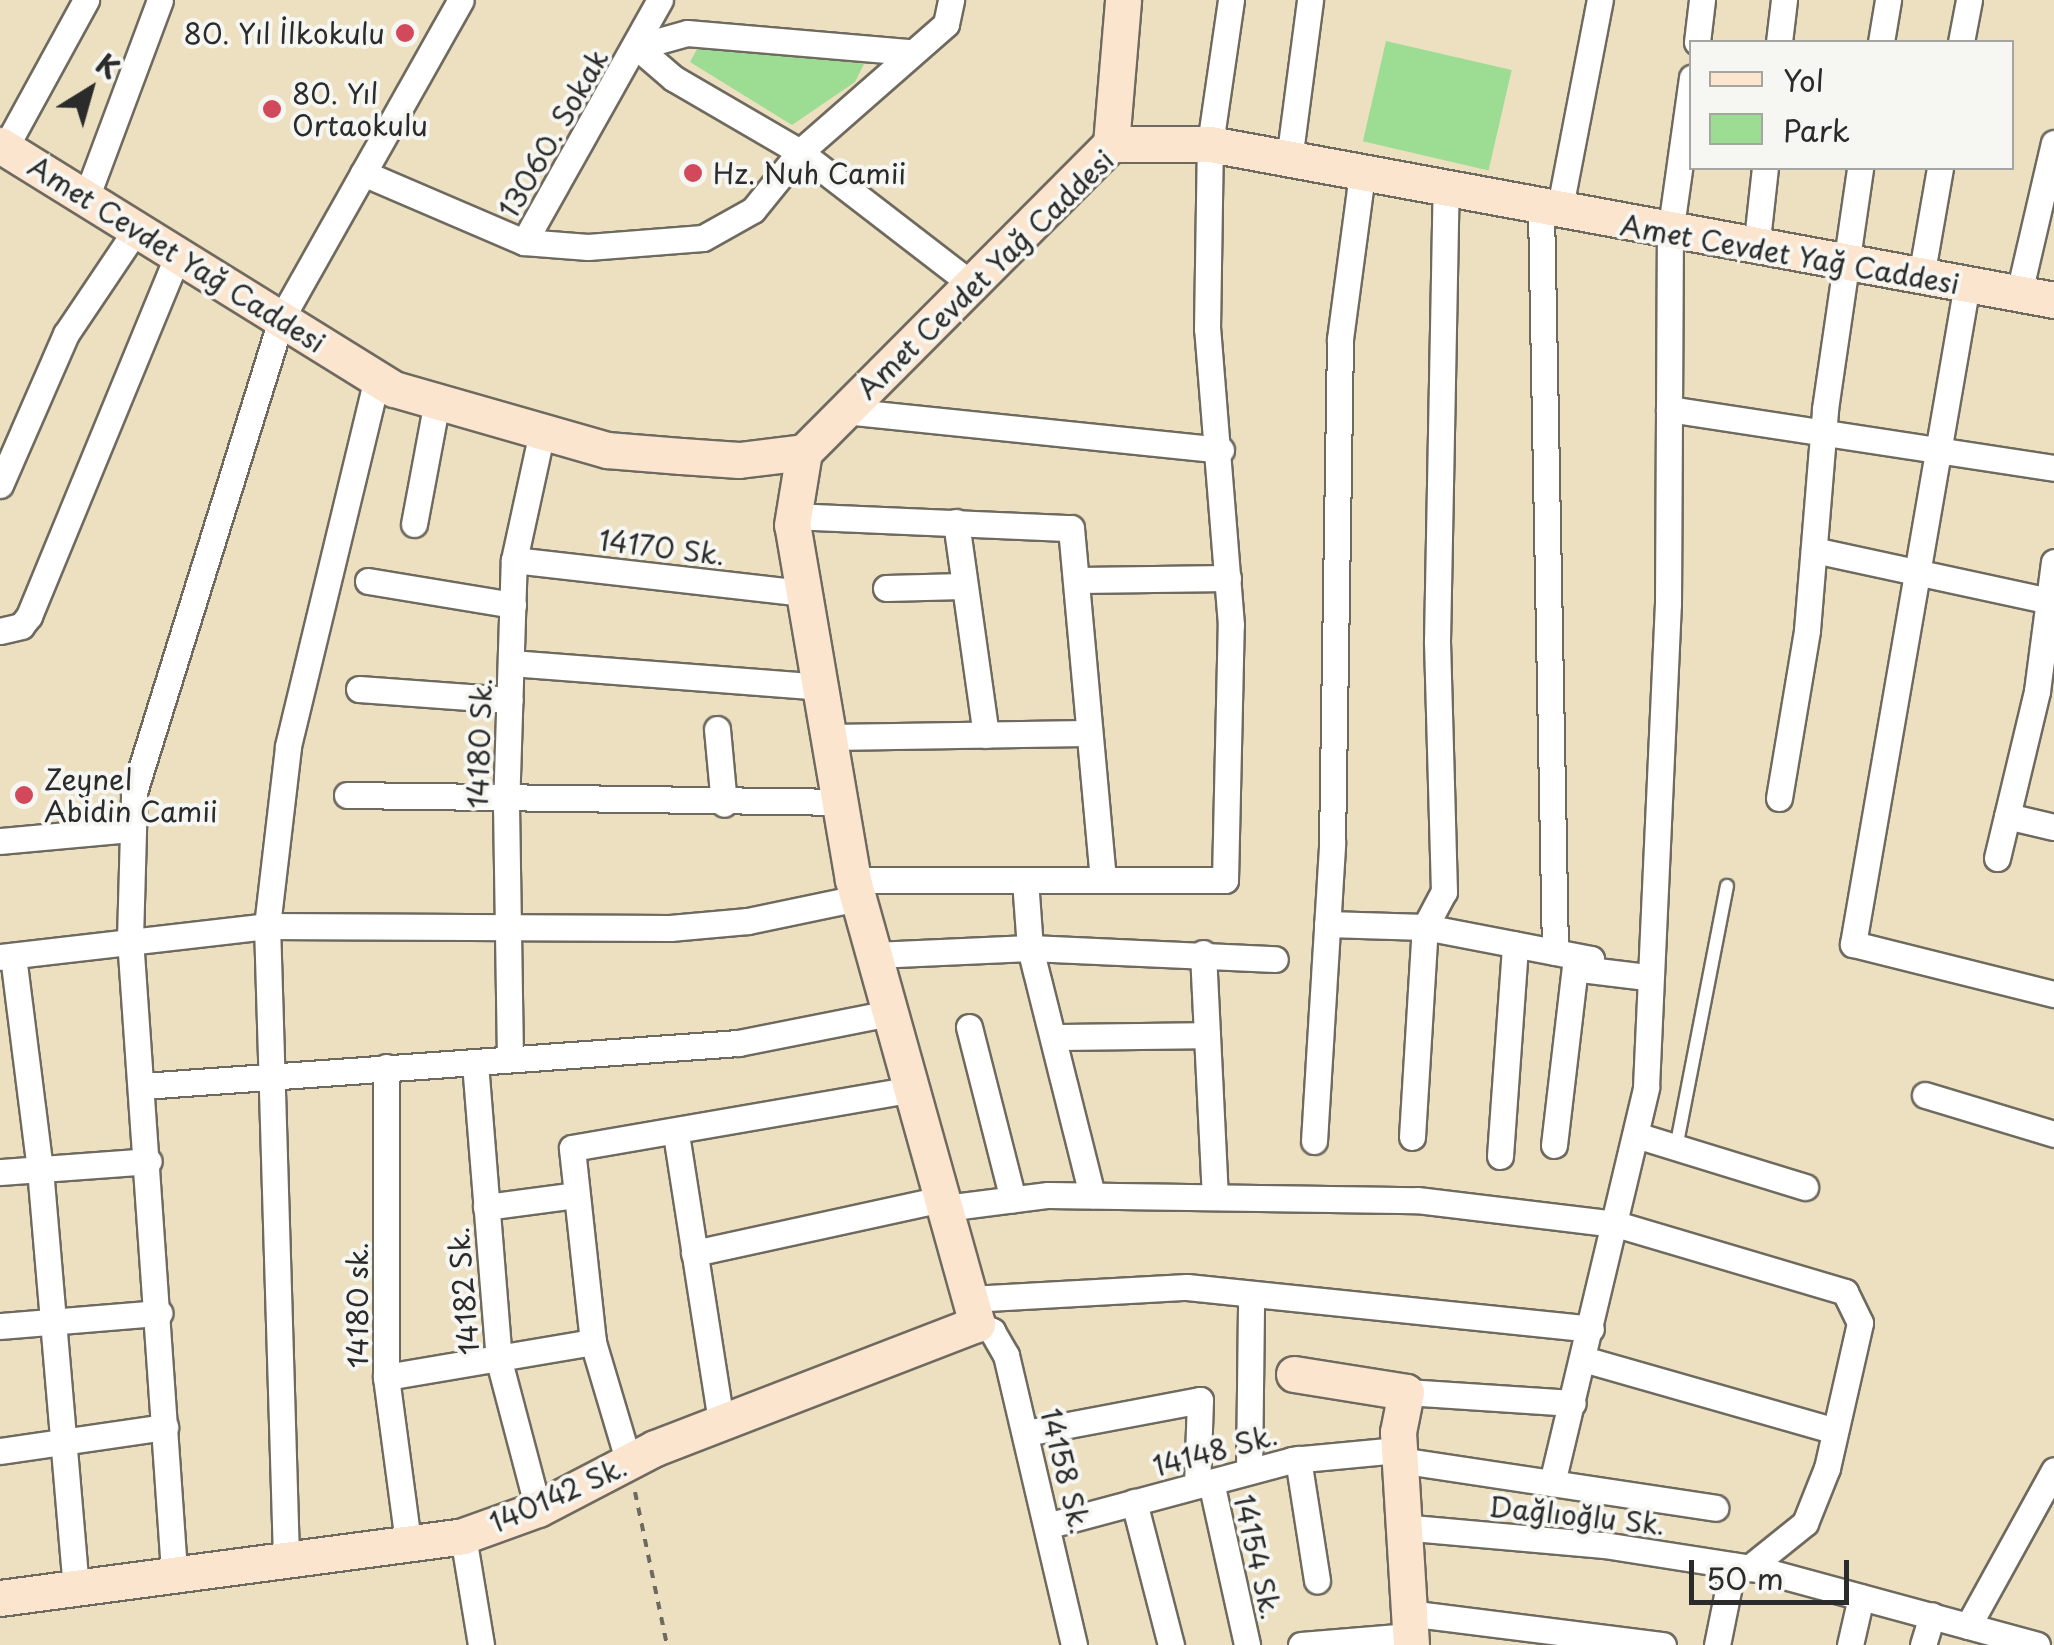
<!DOCTYPE html>
<meta charset="utf-8">
<style>
body{margin:0}
#map{position:relative;width:2054px;height:1645px;overflow:hidden;background:#ece0c0;font-family:"Playpen Sans",sans-serif}
div>[style]{position:absolute}
.green>*{inset:0;background:#9ddd93;transform-origin:0 0}
.path>*{height:4px;margin-top:-2px;transform-origin:0;background:repeating-linear-gradient(90deg,#6f6a5f 0 8px,transparent 0 16px)}
.roads{filter:drop-shadow(2px 0 #6f6a5f) drop-shadow(-2px 0 #6f6a5f) drop-shadow(0 2px #6f6a5f) drop-shadow(0 -2px #6f6a5f)}
.lane>*{height:12px;margin:-6px;padding:0 6px;transform-origin:6px;border-radius:6px;background:#fff}
.street>*{height:25px;margin:-12.5px;padding:0 12.5px;transform-origin:12.5px;border-radius:12.5px;background:#fff}
.secondary>*{height:35px;margin:-17.5px;padding:0 17.5px;transform-origin:17.5px;border-radius:17.5px;background:#fce5cf}
.dots>*{width:28px;height:28px;translate:-50% -50%;box-sizing:border-box;border:5px solid #f6f6f2;border-radius:50%}
span{translate:-50% -50%;white-space:nowrap;text-align:center;line-height:1.15;-webkit-text-stroke:8px #f6f6f2;paint-order:stroke}
.poi-label{font-size:28px;color:#2b2b2b}
.right{translate:-100% -50%;text-align:right}
.left{translate:0 -50%;text-align:left}
.street-label{font-size:28px;color:#2b2b2b}
.legend{position:absolute;left:1689px;top:40px;width:325px;height:130px;box-sizing:border-box;background:#f6f6f2;border:2px solid #a5a5a2;margin:0;padding:12px 18px;list-style:none;font-size:30px;color:#2b2b2b}
.legend li{display:flex;align-items:center;gap:20px;height:50px}
.legend b{width:50px;border:2px solid #a5a5a2}
.north{position:absolute;left:40px;top:40px;width:100px;height:100px;-webkit-text-stroke:8px #f6f6f2;paint-order:stroke;rotate:37deg;font-size:28px;font-weight:700;line-height:40px;text-align:center;color:#2b2b2b}
.north::after{content:'';display:block;margin:auto;width:35px;height:45px;background:#2b2b2b;clip-path:polygon(50% 0,100% 100%,50% 72%,0 100%)}
.scale{position:absolute;left:1689px;top:1560px;width:160px;height:45px;box-sizing:border-box;border:5px solid #2b2b2b;border-top:0;padding-left:12px;font-size:30px;line-height:35px;white-space:nowrap;color:#2b2b2b;-webkit-text-stroke:8px #f6f6f2;paint-order:stroke}
</style>
<div id="map">
<div class="green">
<i style="left:1386px;top:41px;width:129px;height:103px;rotate:13deg"></i>
<i style="clip-path:polygon(709px 44px,866px 60px,855px 82px,792px 125px,690px 62px,697px 49px)"></i>
</div>
<div class="path">
<i style="left:635px;top:1492px;width:156px;rotate:78.2deg"></i>
</div>
<div class="roads">
<div class="lane">
<i style="left:1676px;top:1148px;width:267px;rotate:-79deg"></i>
</div>
<div class="street">
<i style="left:1697px;top:42px;width:42px;rotate:-83.2deg"></i>
<i style="left:1779px;top:42px;width:42px;rotate:-83.2deg"></i>
<i style="left:1881px;top:42px;width:43px;rotate:-80.5deg"></i>
<i style="left:1961px;top:42px;width:43px;rotate:-79.2deg"></i>
<i style="left:637px;top:47px;width:48px;rotate:40.7deg"></i>
<i style="left:673px;top:78px;width:147px;rotate:30.2deg"></i>
<i style="left:800px;top:152px;width:213px;rotate:37.6deg"></i>
<i style="left:637px;top:47px;width:52px;rotate:-15.6deg"></i>
<i style="left:687px;top:33px;width:224px;rotate:4.9deg"></i>
<i style="left:5px;top:148px;width:169px;rotate:-61.3deg"></i>
<i style="left:1289px;top:160px;width:161px;rotate:-82.5deg"></i>
<i style="left:363px;top:173px;width:175px;rotate:23.2deg"></i>
<i style="left:524px;top:242px;width:64px;rotate:4.5deg"></i>
<i style="left:588px;top:247px;width:115px;rotate:-4.5deg"></i>
<i style="left:703px;top:238px;width:57px;rotate:-29.2deg"></i>
<i style="left:753px;top:210px;width:75px;rotate:-51deg"></i>
<i style="left:800px;top:152px;width:194px;rotate:-41.2deg"></i>
<i style="left:946px;top:24px;width:25px;rotate:-78deg"></i>
<i style="left:86px;top:198px;width:211px;rotate:-69.5deg"></i>
<i style="left:1541px;top:209px;width:743px;rotate:88.92deg"></i>
<i style="left:1559px;top:212px;width:216px;rotate:-79.1deg"></i>
<i style="left:524px;top:242px;width:278px;rotate:-60.7deg"></i>
<i style="left:1756px;top:249px;width:81px;rotate:-83.7deg"></i>
<i style="left:1921px;top:277px;width:111px;rotate:-80.1deg"></i>
<i style="left:1967px;top:284px;width:670px;rotate:99.8deg"></i>
<i style="left:1853px;top:944px;width:207px;rotate:14deg"></i>
<i style="left:2019px;top:293px;width:154px;rotate:-76.9deg"></i>
<i style="left:1669px;top:409px;width:389px;rotate:8.7deg"></i>
<i style="left:845px;top:411px;width:378px;rotate:5.9deg"></i>
<i style="left:0;top:485px;width:165px;rotate:-66.4deg"></i>
<i style="left:66px;top:334px;width:125px;rotate:-56.1deg"></i>
<i style="left:792px;top:516px;width:279px;rotate:2.5deg"></i>
<i style="left:1071px;top:528px;width:353px;rotate:84.8deg"></i>
<i style="left:956px;top:522px;width:215px;rotate:82deg"></i>
<i style="left:414px;top:524px;width:125px;rotate:-79.4deg"></i>
<i style="left:1814px;top:550px;width:240px;rotate:12.2deg"></i>
<i style="left:514px;top:560px;width:292px;rotate:6.5deg"></i>
<i style="left:1079px;top:580px;width:149px;rotate:-0.8deg"></i>
<i style="left:368px;top:581px;width:147px;rotate:9.4deg"></i>
<i style="left:886px;top:588px;width:77px;rotate:-1.5deg"></i>
<i style="left:0;top:631px;width:22px;rotate:-13deg"></i>
<i style="left:21px;top:626px;width:13px;rotate:-51deg"></i>
<i style="left:29px;top:616px;width:391px;rotate:-67.6deg"></i>
<i style="left:511px;top:663px;width:310px;rotate:4.4deg"></i>
<i style="left:359px;top:689px;width:151px;rotate:4.2deg"></i>
<i style="left:717px;top:729px;width:75px;rotate:84.7deg"></i>
<i style="left:828px;top:737px;width:261px;rotate:-0.9deg"></i>
<i style="left:347px;top:795px;width:493px;rotate:0.8deg"></i>
<i style="left:1779px;top:798px;width:170px;rotate:-80.5deg"></i>
<i style="left:1807px;top:630px;width:222px;rotate:-85.3deg"></i>
<i style="left:1825px;top:409px;width:244px;rotate:-81.7deg"></i>
<i style="left:2007px;top:816px;width:48px;rotate:13.2deg"></i>
<i style="left:0;top:841px;width:132px;rotate:-5.2deg"></i>
<i style="left:1997px;top:858px;width:172px;rotate:-76.5deg"></i>
<i style="left:2037px;top:691px;width:130px;rotate:-82.5deg"></i>
<i style="left:853px;top:880px;width:372px"></i>
<i style="left:1225px;top:880px;width:255px;rotate:-88.7deg"></i>
<i style="left:1231px;top:625px;width:297px;rotate:-94.6deg"></i>
<i style="left:1207px;top:329px;width:185px;rotate:-89.1deg"></i>
<i style="left:1210px;top:144px;width:146px;rotate:-81.7deg"></i>
<i style="left:1025px;top:880px;width:68px;rotate:85.8deg"></i>
<i style="left:1030px;top:948px;width:255px;rotate:75.9deg"></i>
<i style="left:1327px;top:924px;width:98px;rotate:1.8deg"></i>
<i style="left:1425px;top:927px;width:169px;rotate:10.9deg"></i>
<i style="left:1591px;top:959px;width:11px;rotate:100deg"></i>
<i style="left:1589px;top:970px;width:58px;rotate:6.9deg"></i>
<i style="left:1203px;top:953px;width:243px;rotate:87.2deg"></i>
<i style="left:874px;top:955px;width:156px;rotate:-2.6deg"></i>
<i style="left:1030px;top:948px;width:245px;rotate:2.6deg"></i>
<i style="left:13px;top:956px;width:215px;rotate:82.8deg"></i>
<i style="left:40px;top:1169px;width:420px;rotate:85.1deg"></i>
<i style="left:0;top:957px;width:269px;rotate:-6.6deg"></i>
<i style="left:267px;top:926px;width:403px;rotate:0.3deg"></i>
<i style="left:670px;top:928px;width:78px;rotate:-5.1deg"></i>
<i style="left:748px;top:921px;width:112px;rotate:-11.8deg"></i>
<i style="left:969px;top:1027px;width:178px;rotate:75.7deg"></i>
<i style="left:1053px;top:1037px;width:154px;rotate:-0.7deg"></i>
<i style="left:510px;top:1059px;width:250px;rotate:-90.9deg"></i>
<i style="left:506px;top:809px;width:249px;rotate:-88.2deg"></i>
<i style="left:514px;top:560px;width:131px;rotate:-77.7deg"></i>
<i style="left:475px;top:1063px;width:299px;rotate:85.4deg"></i>
<i style="left:499px;top:1361px;width:153px;rotate:75.2deg"></i>
<i style="left:386px;top:1067px;width:310px;rotate:90deg"></i>
<i style="left:386px;top:1377px;width:166px;rotate:82.4deg"></i>
<i style="left:143px;top:1086px;width:597px;rotate:-4.13deg"></i>
<i style="left:738px;top:1043px;width:155px;rotate:-11.2deg"></i>
<i style="left:1925px;top:1095px;width:135px;rotate:16.8deg"></i>
<i style="left:676px;top:1134px;width:292px;rotate:81.1deg"></i>
<i style="left:1636px;top:1135px;width:177px;rotate:17.1deg"></i>
<i style="left:1412px;top:1137px;width:210px;rotate:-86.5deg"></i>
<i style="left:1425px;top:927px;width:40px;rotate:-62deg"></i>
<i style="left:1444px;top:892px;width:251px;rotate:-91.6deg"></i>
<i style="left:1437px;top:641px;width:451px;rotate:-88.9deg"></i>
<i style="left:1314px;top:1141px;width:298px;rotate:-86.5deg"></i>
<i style="left:1332px;top:844px;width:505px;rotate:-89.09deg"></i>
<i style="left:1340px;top:339px;width:166px;rotate:-82.4deg"></i>
<i style="left:1554px;top:1145px;width:187px;rotate:-83.3deg"></i>
<i style="left:1500px;top:1156px;width:212px;rotate:-85.9deg"></i>
<i style="left:0;top:1172px;width:149px;rotate:-4.2deg"></i>
<i style="left:486px;top:1207px;width:91px;rotate:-7.6deg"></i>
<i style="left:945px;top:1208px;width:104px;rotate:-7.2deg"></i>
<i style="left:1048px;top:1195px;width:369px;rotate:0.8deg"></i>
<i style="left:1417px;top:1200px;width:200px;rotate:6.9deg"></i>
<i style="left:1616px;top:1224px;width:239px;rotate:16.5deg"></i>
<i style="left:1845px;top:1292px;width:34px;rotate:64deg"></i>
<i style="left:1860px;top:1323px;width:149px;rotate:102.8deg"></i>
<i style="left:1827px;top:1468px;width:59px;rotate:111.8deg"></i>
<i style="left:1805px;top:1523px;width:72px;rotate:141.2deg"></i>
<i style="left:694px;top:1253px;width:254px;rotate:-12.3deg"></i>
<i style="left:970px;top:1299px;width:217px;rotate:-3.2deg"></i>
<i style="left:1187px;top:1287px;width:406px;rotate:5.9deg"></i>
<i style="left:977px;top:1324px;width:17px;rotate:25deg"></i>
<i style="left:992px;top:1331px;width:28px;rotate:60deg"></i>
<i style="left:1006px;top:1355px;width:298px;rotate:76.8deg"></i>
<i style="left:0;top:1326px;width:160px;rotate:-4.7deg"></i>
<i style="left:1583px;top:1359px;width:262px;rotate:15.9deg"></i>
<i style="left:386px;top:1377px;width:210px;rotate:-9.6deg"></i>
<i style="left:1406px;top:1392px;width:167px;rotate:3.8deg"></i>
<i style="left:1026px;top:1433px;width:177px;rotate:-10.7deg"></i>
<i style="left:1200px;top:1400px;width:85px;rotate:92deg"></i>
<i style="left:0;top:1451px;width:167px;rotate:-8.3deg"></i>
<i style="left:1298px;top:1459px;width:123px;rotate:81.1deg"></i>
<i style="left:1399px;top:1460px;width:320px;rotate:8.6deg"></i>
<i style="left:629px;top:1463px;width:126px;rotate:-106.6deg"></i>
<i style="left:593px;top:1342px;width:195px;rotate:-96.2deg"></i>
<i style="left:572px;top:1148px;width:345px;rotate:-9.8deg"></i>
<i style="left:1249px;top:1471px;width:176px;rotate:-89.3deg"></i>
<i style="left:1211px;top:1482px;width:167px;rotate:77.5deg"></i>
<i style="left:1552px;top:1483px;width:407px;rotate:-76.6deg"></i>
<i style="left:1646px;top:1087px;width:484px;rotate:-87.4deg"></i>
<i style="left:1668px;top:604px;width:370px;rotate:-89.7deg"></i>
<i style="left:1670px;top:234px;width:158px;rotate:-82deg"></i>
<i style="left:1134px;top:1502px;width:148px;rotate:75.5deg"></i>
<i style="left:1050px;top:1525px;width:251px;rotate:-15deg"></i>
<i style="left:1292px;top:1460px;width:106px;rotate:-5.4deg"></i>
<i style="left:1401px;top:1527px;width:204px;rotate:5.1deg"></i>
<i style="left:1604px;top:1545px;width:156px;rotate:8.9deg"></i>
<i style="left:1758px;top:1569px;width:289px;rotate:15.2deg"></i>
<i style="left:463px;top:1536px;width:110px;rotate:80.6deg"></i>
<i style="left:286px;top:1557px;width:631px;rotate:-91.72deg"></i>
<i style="left:267px;top:926px;width:181px;rotate:-83.3deg"></i>
<i style="left:288px;top:746px;width:379px;rotate:-76.4deg"></i>
<i style="left:174px;top:1571px;width:634px;rotate:-93.98deg"></i>
<i style="left:130px;top:939px;width:147px;rotate:-88.4deg"></i>
<i style="left:134px;top:792px;width:495px;rotate:-72.7deg"></i>
<i style="left:281px;top:319px;width:366px;rotate:-60.6deg"></i>
<i style="left:1408px;top:1613px;width:257px;rotate:7.2deg"></i>
<i style="left:1968px;top:1626px;width:178px;rotate:-61.1deg"></i>
<i style="left:1301px;top:1645px;width:109px;rotate:-4.7deg"></i>
<i style="left:1717px;top:1645px;width:81px;rotate:-78.6deg"></i>
<i style="left:1850px;top:1645px;width:49px;rotate:-77.1deg"></i>
<i style="left:1923px;top:1645px;width:31px;rotate:-73deg"></i>
</div>
<div class="secondary">
<i style="left:1111px;top:144px;width:144px;rotate:-85.2deg"></i>
<i style="left:0;top:145px;width:463px;rotate:31.8deg"></i>
<i style="left:394px;top:389px;width:222px;rotate:16deg"></i>
<i style="left:607px;top:450px;width:74px;rotate:4.6deg"></i>
<i style="left:681px;top:456px;width:58px;rotate:3.9deg"></i>
<i style="left:739px;top:460px;width:65px;rotate:-7deg"></i>
<i style="left:804px;top:452px;width:435px;rotate:-45.1deg"></i>
<i style="left:1111px;top:144px;width:99px"></i>
<i style="left:1210px;top:144px;width:858px;rotate:10.47deg"></i>
<i style="left:1294px;top:1374px;width:113px;rotate:9.1deg"></i>
<i style="left:1406px;top:1392px;width:41px;rotate:101.3deg"></i>
<i style="left:1398px;top:1432px;width:213px;rotate:86.5deg"></i>
<i style="left:0;top:1598px;width:467px;rotate:-7.6deg"></i>
<i style="left:463px;top:1536px;width:80px;rotate:-19.8deg"></i>
<i style="left:538px;top:1509px;width:132px;rotate:-27.5deg"></i>
<i style="left:655px;top:1448px;width:345px;rotate:-21.1deg"></i>
<i style="left:977px;top:1324px;width:461px;rotate:-105.6deg"></i>
<i style="left:853px;top:880px;width:360px;rotate:-99.7deg"></i>
<i style="left:792px;top:525px;width:74px;rotate:-80.7deg"></i>
</div>
</div>
<div class="dots">
<i style="left:405px;top:33px;background:#d1495b"></i>
<i style="left:272px;top:109px;background:#d1495b"></i>
<i style="left:693px;top:173px;background:#d1495b"></i>
<i style="left:24px;top:795px;background:#d1495b"></i>
</div>
<div class="poi-label">
<span class="right" style="left:385px;top:33px">80. Yıl İlkokulu</span>
<span class="left" style="left:292px;top:109px">80. Yıl<br>Ortaokulu</span>
<span class="left" style="left:713px;top:173px">Hz. Nuh Camii</span>
<span class="left" style="left:44px;top:795px">Zeynel<br>Abidin Camii</span>
</div>
<div class="street-label">
<span style="left:553px;top:133px;rotate:-60deg">13060. Sokak</span>
<span style="left:177px;top:254px;rotate:32deg">Amet Cevdet Yağ Caddesi</span>
<span style="left:1790px;top:254px;rotate:10deg">Amet Cevdet Yağ Caddesi</span>
<span style="left:985px;top:274px;rotate:-44deg">Amet Cevdet Yağ Caddesi</span>
<span style="left:662px;top:547px;rotate:7deg">14170 Sk.</span>
<span style="left:479px;top:743px;rotate:-88deg">14180 Sk.</span>
<span style="left:463px;top:1291px;rotate:-95deg">14182 Sk.</span>
<span style="left:357px;top:1305px;rotate:-90deg">14180 sk.</span>
<span style="left:1215px;top:1450px;rotate:-15deg">14148 Sk.</span>
<span style="left:1066px;top:1471px;rotate:76deg">14158 Sk.</span>
<span style="left:558px;top:1494px;rotate:-24deg">140142 Sk.</span>
<span style="left:1577px;top:1515px;rotate:6deg">Dağlıoğlu Sk.</span>
<span style="left:1258px;top:1557px;rotate:77deg">14154 Sk.</span>
</div>
<ul class="legend">
<li><b style="height:12px;background:#fce5cf"></b>Yol</li>
<li><b style="height:28px;background:#9ddd93"></b>Park</li>
</ul>
<div class="north">K</div>
<div class="scale">50 m</div>
</div>
